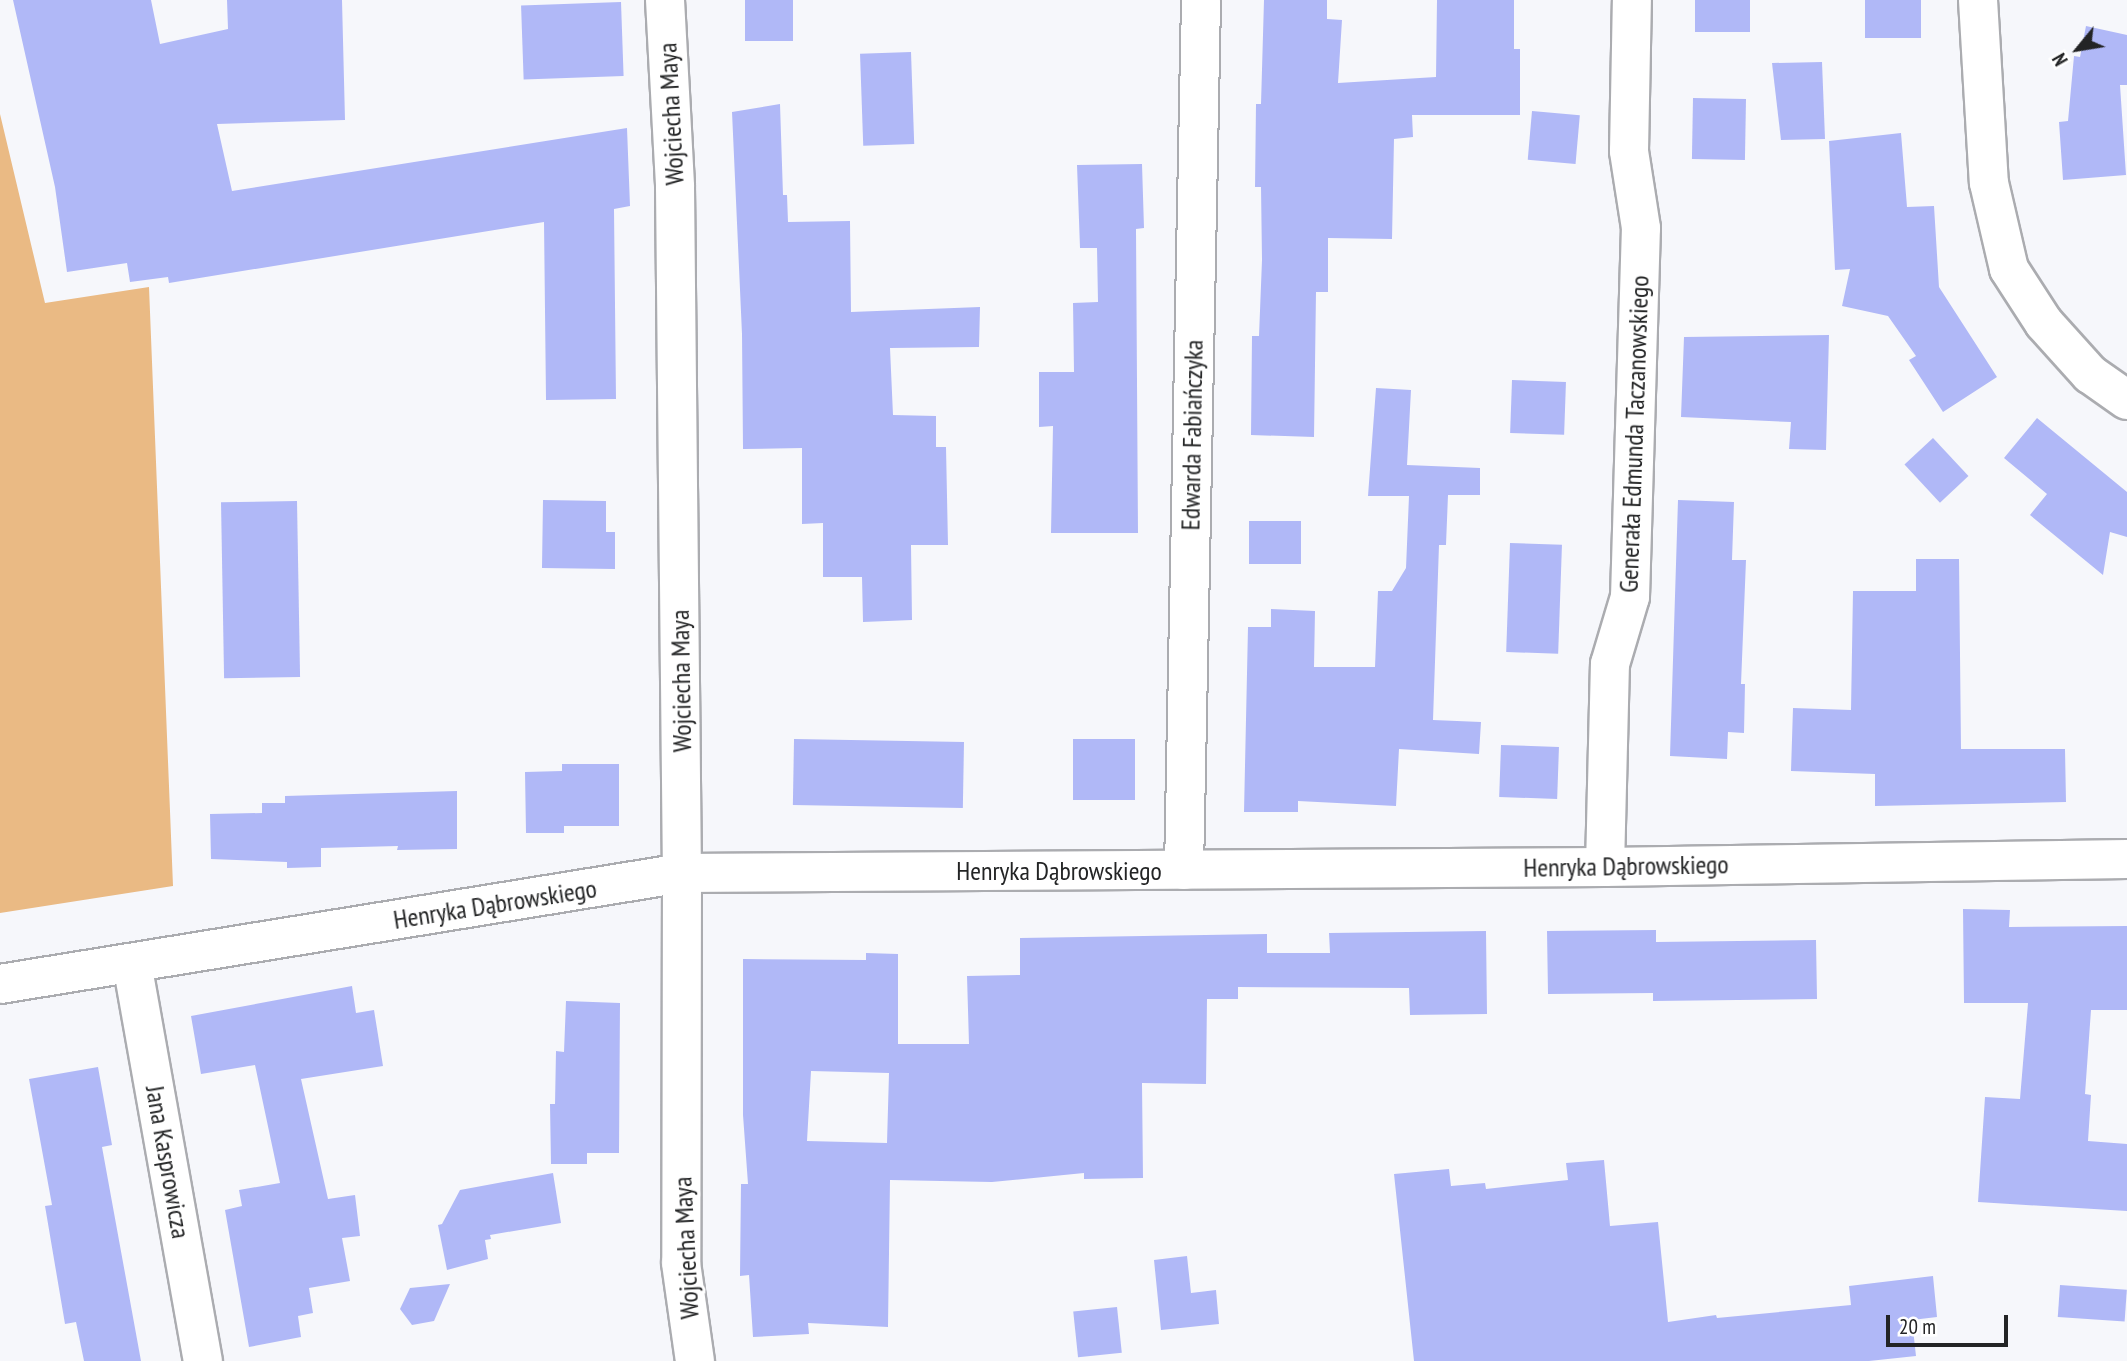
<!DOCTYPE html>
<meta charset="utf-8">
<style>
body{margin:0}
#map{position:relative;width:2127px;height:1361px;overflow:hidden;background:#f6f7fb;font-family:"PT Sans Narrow",sans-serif}
div>[style]{position:absolute}
.forest>*{inset:0;background:#eaba84}
.building>*{inset:0;background:#b0b8f7;transform-origin:0 0}
.roads{filter:drop-shadow(2px 0 #abacb0) drop-shadow(-2px 0 #abacb0) drop-shadow(0 2px #abacb0) drop-shadow(0 -2px #abacb0)}
.minor>*{height:38px;margin:-19px;padding:0 19px;transform-origin:19px;border-radius:19px;background:#fff}
span{translate:-50% -50%;white-space:nowrap;text-align:center;line-height:1.15;-webkit-text-stroke:6px #fff;paint-order:stroke}
.street-label{font-size:26px;color:#232425}
.north{position:absolute;left:2043px;top:14px;width:70px;height:70px;-webkit-text-stroke:5px #fff;paint-order:stroke;rotate:240deg;font-size:19px;font-weight:700;line-height:28px;text-align:center;color:#232425}
.north::after{content:'';display:block;margin:auto;width:24px;height:32px;background:#232425;clip-path:polygon(50% 0,100% 100%,50% 72%,0 100%)}
.scale{position:absolute;left:1886px;top:1315px;width:122px;height:32px;box-sizing:border-box;border:4px solid #232425;border-top:0;padding-left:9px;font-size:21px;line-height:24px;white-space:nowrap;color:#232425;-webkit-text-stroke:5px #fff;paint-order:stroke}
</style>
<div id="map">
<div class="forest">
<i style="clip-path:polygon(0 114px,45px 303px,149px 287px,173px 886px,0 913px)"></i>
</div>
<div class="building">
<i style="clip-path:polygon(13px 0,151px 0,160px 44px,228px 29px,227px 0,342px 0,345px 120px,217px 124px,232px 191px,627px 128px,630px 206px,614px 209px,616px 399px,546px 400px,544px 222px,169px 283px,168px 277px,130px 282px,127px 263px,67px 272px,55px 187px)"></i>
<i style="left:745px;top:0;width:48px;height:41px"></i>
<i style="clip-path:polygon(1264px 0,1327px 0,1327px 19px,1342px 20px,1338px 83px,1436px 77px,1437px 0,1514px 0,1514px 49px,1520px 49px,1520px 115px,1412px 115px,1413px 137px,1394px 139px,1392px 239px,1328px 238px,1328px 292px,1316px 292px,1314px 437px,1251px 435px,1252px 336px,1259px 336px,1262px 260px,1261px 187px,1255px 187px,1256px 104px,1261px 104px)"></i>
<i style="left:1695px;top:0;width:55px;height:32px"></i>
<i style="left:1865px;top:0;width:56px;height:38px"></i>
<i style="left:621px;top:2px;width:74px;height:100px;rotate:88deg"></i>
<i style="clip-path:polygon(2086px 26px,2127px 35px,2127px 85px,2120px 85px,2126px 175px,2063px 180px,2059px 122px,2068px 121px,2074px 56px,2080px 57px)"></i>
<i style="left:911px;top:52px;width:92px;height:51px;rotate:88deg"></i>
<i style="clip-path:polygon(1822px 62px,1825px 139px,1781px 140px,1772px 63px)"></i>
<i style="left:1693px;top:98px;width:53px;height:61px;rotate:1deg"></i>
<i style="clip-path:polygon(780px 104px,783px 195px,787px 195px,788px 222px,850px 221px,851px 312px,980px 307px,979px 347px,890px 348px,893px 415px,936px 416px,936px 447px,946px 447px,948px 545px,911px 545px,912px 620px,863px 622px,862px 577px,823px 577px,823px 523px,802px 524px,802px 448px,743px 449px,742px 334px,732px 112px)"></i>
<i style="left:1532px;top:111px;width:48px;height:49px;rotate:5deg"></i>
<i style="clip-path:polygon(1901px 133px,1907px 207px,1934px 206px,1939px 287px,1997px 377px,1943px 412px,1909px 360px,1916px 356px,1888px 316px,1842px 306px,1850px 269px,1835px 270px,1829px 141px)"></i>
<i style="clip-path:polygon(1142px 164px,1144px 228px,1136px 229px,1138px 533px,1051px 533px,1053px 426px,1039px 427px,1039px 372px,1074px 372px,1073px 303px,1098px 302px,1097px 248px,1080px 248px,1077px 165px)"></i>
<i style="clip-path:polygon(1829px 335px,1826px 450px,1789px 449px,1791px 422px,1681px 417px,1684px 337px)"></i>
<i style="left:1512px;top:380px;width:54px;height:53px;rotate:2deg"></i>
<i style="clip-path:polygon(1376px 388px,1411px 390px,1407px 465px,1480px 468px,1480px 495px,1448px 495px,1446px 545px,1439px 545px,1433px 720px,1481px 722px,1479px 754px,1399px 749px,1396px 806px,1298px 801px,1298px 812px,1244px 812px,1248px 627px,1271px 627px,1271px 609px,1315px 611px,1314px 667px,1375px 667px,1378px 591px,1392px 591px,1406px 568px,1409px 496px,1368px 496px)"></i>
<i style="clip-path:polygon(2037px 418px,2127px 492px,2127px 537px,2110px 532px,2103px 575px,2030px 515px,2047px 494px,2004px 458px)"></i>
<i style="left:1933px;top:438px;width:52px;height:39px;rotate:47deg"></i>
<i style="clip-path:polygon(543px 500px,606px 501px,606px 532px,615px 532px,615px 569px,542px 568px)"></i>
<i style="clip-path:polygon(1678px 500px,1734px 502px,1732px 560px,1746px 560px,1741px 684px,1745px 684px,1744px 733px,1728px 732px,1727px 759px,1670px 756px)"></i>
<i style="left:297px;top:501px;width:176px;height:76px;rotate:89deg"></i>
<i style="left:1249px;top:521px;width:52px;height:43px"></i>
<i style="left:1510px;top:543px;width:52px;height:109px;rotate:2deg"></i>
<i style="clip-path:polygon(1916px 559px,1959px 559px,1961px 749px,2065px 749px,2066px 802px,1875px 806px,1875px 774px,1791px 771px,1793px 708px,1851px 710px,1853px 591px,1916px 591px)"></i>
<i style="left:1135px;top:739px;width:61px;height:62px;rotate:90deg"></i>
<i style="left:964px;top:742px;width:66px;height:170px;rotate:91deg"></i>
<i style="left:1501px;top:745px;width:58px;height:52px;rotate:2deg"></i>
<i style="clip-path:polygon(562px 764px,619px 764px,619px 826px,564px 826px,564px 833px,526px 833px,525px 772px,562px 771px)"></i>
<i style="clip-path:polygon(457px 791px,457px 849px,397px 850px,398px 846px,321px 848px,321px 867px,287px 868px,287px 862px,211px 859px,210px 814px,262px 813px,262px 803px,285px 803px,285px 796px)"></i>
<i style="clip-path:polygon(1963px 909px,2010px 910px,2009px 927px,2127px 926px,2127px 1010px,2091px 1010px,2085px 1094px,2091px 1095px,2088px 1141px,2127px 1144px,2127px 1211px,1978px 1202px,1985px 1097px,2020px 1099px,2028px 1003px,1964px 1003px)"></i>
<i style="clip-path:polygon(1656px 930px,1656px 942px,1816px 940px,1817px 999px,1653px 1001px,1653px 993px,1548px 994px,1547px 931px)"></i>
<i style="clip-path:polygon(evenodd,1486px 931px,1487px 1014px,1410px 1015px,1409px 988px,1238px 987px,1238px 999px,1207px 999px,1206px 1084px,1142px 1083px,1143px 1178px,1084px 1179px,1084px 1173px,992px 1182px,890px 1180px,888px 1327px,808px 1323px,809px 1334px,753px 1337px,749px 1275px,740px 1276px,741px 1184px,748px 1184px,743px 1115px,743px 959px,866px 960px,866px 953px,898px 954px,898px 1044px,969px 1044px,967px 976px,1020px 975px,1020px 938px,1267px 934px,1267px 953px,1330px 953px,1329px 933px,1486px 931px,811px 1071px,889px 1073px,887px 1143px,807px 1141px,811px 1071px)"></i>
<i style="clip-path:polygon(352px 986px,356px 1013px,374px 1010px,383px 1066px,301px 1079px,328px 1199px,355px 1195px,360px 1236px,342px 1238px,350px 1281px,309px 1288px,313px 1313px,298px 1316px,301px 1337px,249px 1347px,225px 1210px,242px 1206px,239px 1190px,280px 1183px,255px 1065px,201px 1074px,191px 1016px)"></i>
<i style="clip-path:polygon(566px 1001px,620px 1003px,619px 1153px,587px 1153px,587px 1164px,551px 1164px,550px 1104px,555px 1104px,556px 1051px,564px 1052px)"></i>
<i style="clip-path:polygon(98px 1067px,112px 1145px,102px 1147px,141px 1361px,84px 1361px,76px 1322px,65px 1324px,45px 1206px,52px 1205px,29px 1079px)"></i>
<i style="clip-path:polygon(1604px 1160px,1610px 1226px,1658px 1222px,1668px 1322px,1716px 1315px,1717px 1318px,1851px 1305px,1849px 1286px,1933px 1276px,1937px 1317px,1912px 1320px,1916px 1356px,1869px 1361px,1414px 1361px,1394px 1174px,1449px 1169px,1451px 1186px,1485px 1183px,1486px 1189px,1568px 1180px,1566px 1163px)"></i>
<i style="clip-path:polygon(553px 1173px,561px 1223px,490px 1235px,491px 1239px,485px 1240px,488px 1259px,447px 1270px,438px 1225px,442px 1224px,460px 1190px)"></i>
<i style="clip-path:polygon(1187px 1256px,1191px 1293px,1216px 1290px,1219px 1324px,1161px 1330px,1154px 1260px)"></i>
<i style="clip-path:polygon(450px 1284px,434px 1321px,412px 1325px,400px 1309px,410px 1288px)"></i>
<i style="left:2060px;top:1285px;width:67px;height:32px;rotate:4deg"></i>
<i style="left:1117px;top:1307px;width:46px;height:44px;rotate:84deg"></i>
</div>
<div class="roads">
<div class="minor">
<i style="left:665px;top:0;width:187px;rotate:86.9deg"></i>
<i style="left:675px;top:187px;width:686px;rotate:89.42deg"></i>
<i style="left:682px;top:873px;width:390px;rotate:90.1deg"></i>
<i style="left:681px;top:1263px;width:99px;rotate:81.9deg"></i>
<i style="left:1978px;top:0;width:183px;rotate:86.6deg"></i>
<i style="left:1989px;top:183px;width:88px;rotate:76.9deg"></i>
<i style="left:2009px;top:269px;width:64px;rotate:57.1deg"></i>
<i style="left:2044px;top:323px;width:69px;rotate:48deg"></i>
<i style="left:2090px;top:374px;width:45px;rotate:35.1deg"></i>
<i style="left:1605px;top:867px;width:203px;rotate:-88.6deg"></i>
<i style="left:1610px;top:664px;width:70px;rotate:-73.4deg"></i>
<i style="left:1630px;top:597px;width:369px;rotate:-88.3deg"></i>
<i style="left:1641px;top:228px;width:78px;rotate:-98.9deg"></i>
<i style="left:1629px;top:151px;width:151px;rotate:-88.9deg"></i>
<i style="left:1184px;top:870px;width:870px;rotate:-88.88deg"></i>
<i style="left:132px;top:963px;width:404px;rotate:79.9deg"></i>
<i style="left:0;top:984px;width:691px;rotate:-9.24deg"></i>
<i style="left:682px;top:873px;width:923px;rotate:-0.37deg"></i>
<i style="left:1605px;top:867px;width:522px;rotate:-0.88deg"></i>
</div>
</div>
<div class="street-label">
<span style="left:671px;top:114px;rotate:-93deg">Wojciecha Maya</span>
<span style="left:1634px;top:434px;rotate:-88deg">Generała Edmunda Taczanowskiego</span>
<span style="left:1192px;top:435px;rotate:-89deg">Edwarda Fabiańczyka</span>
<span style="left:681px;top:681px;rotate:-91deg">Wojciecha Maya</span>
<span style="left:1626px;top:866px;rotate:-1deg">Henryka Dąbrowskiego</span>
<span style="left:1059px;top:871px">Henryka Dąbrowskiego</span>
<span style="left:495px;top:904px;rotate:-9deg">Henryka Dąbrowskiego</span>
<span style="left:168px;top:1162px;rotate:80deg">Jana Kasprowicza</span>
<span style="left:686px;top:1248px;rotate:-93deg">Wojciecha Maya</span>
</div>
<div class="north">N</div>
<div class="scale">20 m</div>
</div>
